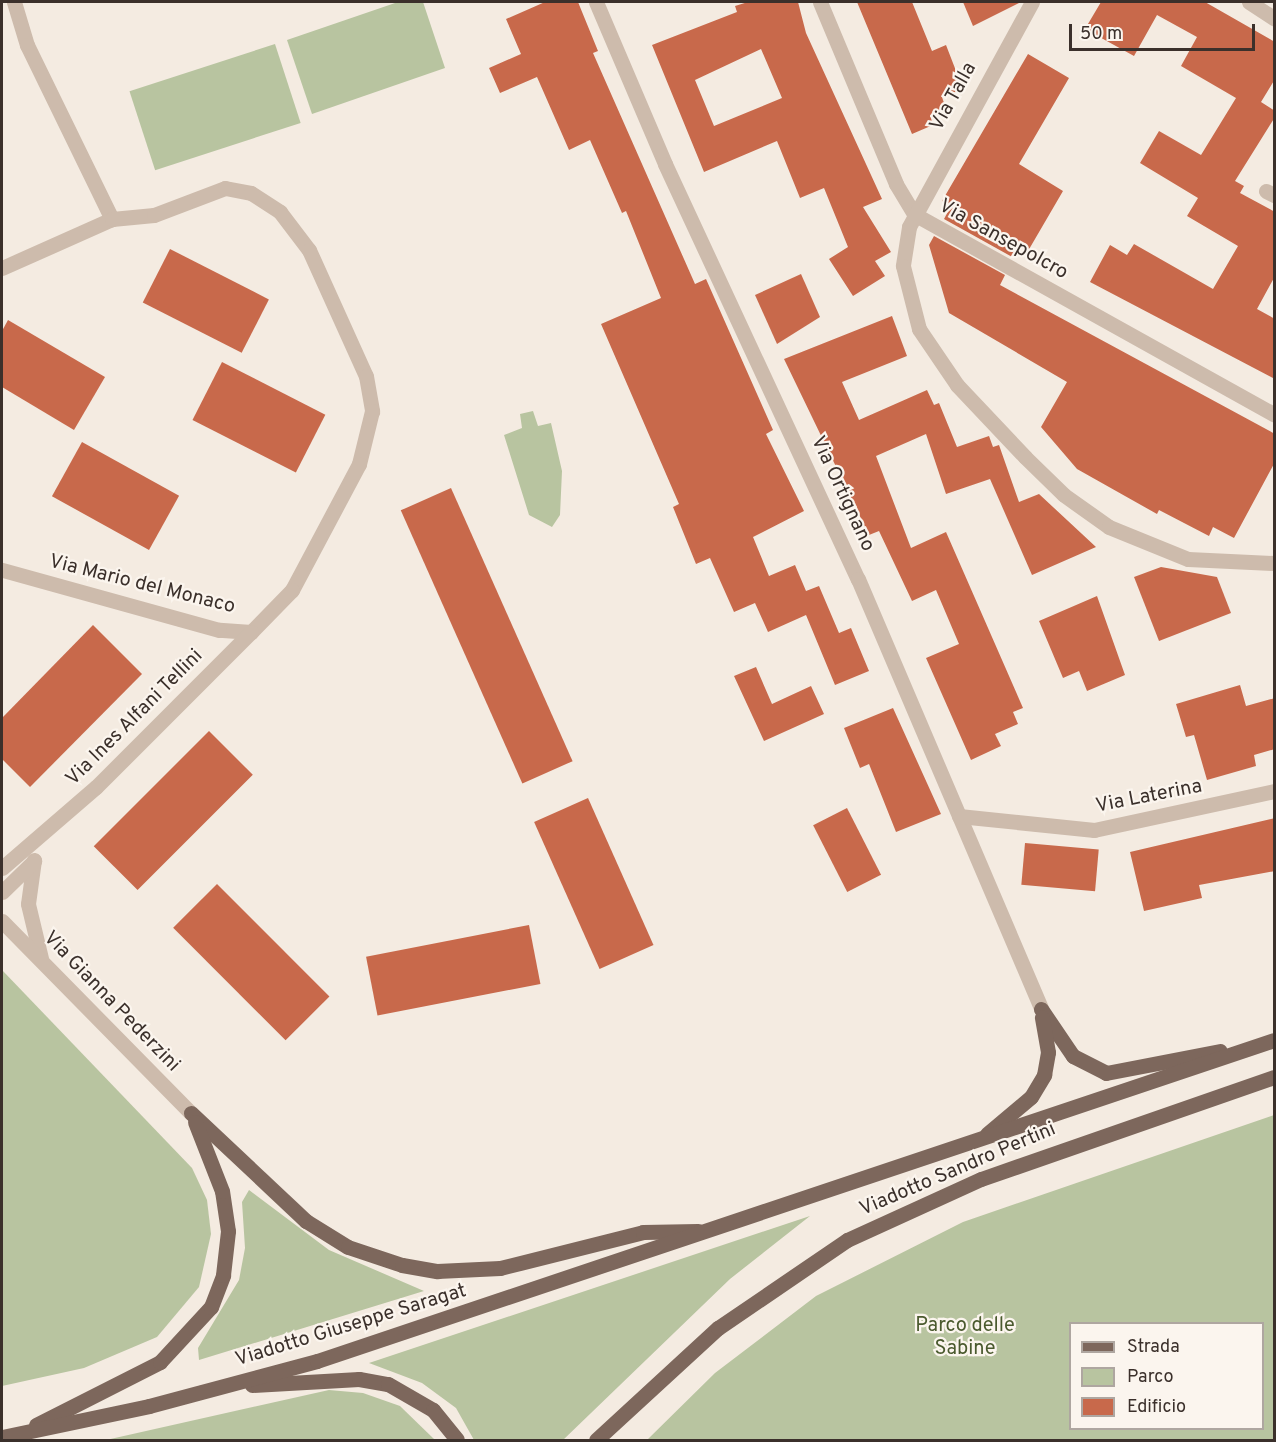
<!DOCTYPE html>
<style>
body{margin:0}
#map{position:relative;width:1276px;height:1442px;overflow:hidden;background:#f4ebe1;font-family:Overpass,sans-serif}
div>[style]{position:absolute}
.green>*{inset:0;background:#b8c4a0;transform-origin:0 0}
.building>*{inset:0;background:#c8694b;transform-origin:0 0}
.minor>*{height:15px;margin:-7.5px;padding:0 7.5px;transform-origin:7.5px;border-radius:7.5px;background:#cdbbac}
.major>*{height:15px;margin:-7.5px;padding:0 7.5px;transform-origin:7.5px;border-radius:7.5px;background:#7d675c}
span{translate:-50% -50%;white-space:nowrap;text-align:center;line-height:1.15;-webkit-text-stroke:4.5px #fbf5ee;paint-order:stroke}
.street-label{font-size:20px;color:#3b302b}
.park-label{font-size:20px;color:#4a5a2e}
.frame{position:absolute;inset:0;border:3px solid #3b302b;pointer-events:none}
.legend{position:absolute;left:1069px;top:1322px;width:195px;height:108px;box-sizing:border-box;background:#fbf5ee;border:2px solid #aea6a0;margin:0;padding:8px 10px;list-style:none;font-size:18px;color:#3b302b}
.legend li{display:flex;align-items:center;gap:12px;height:30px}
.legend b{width:30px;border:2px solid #aea6a0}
.scale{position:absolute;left:1069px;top:24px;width:186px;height:27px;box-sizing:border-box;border:3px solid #3b302b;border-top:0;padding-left:8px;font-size:18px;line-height:21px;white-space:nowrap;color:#3b302b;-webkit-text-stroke:4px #fbf5ee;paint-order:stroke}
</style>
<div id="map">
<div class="green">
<i style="clip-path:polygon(398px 2px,423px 2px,445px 68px,312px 114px,287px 40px)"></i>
<i style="left:275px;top:44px;width:83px;height:153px;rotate:72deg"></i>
<i style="clip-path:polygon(533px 411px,538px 426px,551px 423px,562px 471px,560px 515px,552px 527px,529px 515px,504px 435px,522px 428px,520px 414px)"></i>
<i style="clip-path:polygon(2px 970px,192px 1168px,207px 1200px,211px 1234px,199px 1287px,157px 1337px,84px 1368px,2px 1386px)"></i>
<i style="clip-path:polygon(evenodd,1274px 1115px,1274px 1440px,647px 1440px,715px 1373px,816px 1296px,963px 1222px,1274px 1115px,1070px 1324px,1262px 1324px,1262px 1428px,1070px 1428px,1070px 1324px)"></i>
<i style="clip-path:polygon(249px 1190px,329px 1250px,424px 1291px,199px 1360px,198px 1348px,239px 1280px,245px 1248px,242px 1202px)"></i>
<i style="clip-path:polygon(810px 1216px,730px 1279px,563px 1440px,474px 1440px,456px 1408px,422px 1383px,369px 1363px)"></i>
<i style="clip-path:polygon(329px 1390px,363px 1393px,400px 1406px,435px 1440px,106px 1440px)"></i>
</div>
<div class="building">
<i style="clip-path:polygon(545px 2px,578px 2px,598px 51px,593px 53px,695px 284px,706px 279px,773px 430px,766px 434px,804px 511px,753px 537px,769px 576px,795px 565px,806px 591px,819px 586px,839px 633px,851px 628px,869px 671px,835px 685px,806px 615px,768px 632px,755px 603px,734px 612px,710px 558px,696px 564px,673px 507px,679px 504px,601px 324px,661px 298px,626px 211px,622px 213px,590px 140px,569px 150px,537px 77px,500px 93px,489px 68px,521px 54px,506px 19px)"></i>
<i style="clip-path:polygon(evenodd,748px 2px,798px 2px,806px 33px,882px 199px,863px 207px,891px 252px,875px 261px,885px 276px,853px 296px,829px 259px,848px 247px,824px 188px,800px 198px,777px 141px,704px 172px,652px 45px,737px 12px,735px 6px,748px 2px,761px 49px,782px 98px,714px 126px,695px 80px,761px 49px)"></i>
<i style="clip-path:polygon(857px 2px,912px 2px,932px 51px,946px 45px,963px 89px,942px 97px,946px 109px,930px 115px,933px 125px,912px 134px)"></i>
<i style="clip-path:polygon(963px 2px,1021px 2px,973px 26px)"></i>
<i style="clip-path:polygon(1101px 2px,1205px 2px,1275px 42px,1275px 79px,1261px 102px,1275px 111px,1275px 117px,1235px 181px,1244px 186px,1240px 193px,1275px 212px,1275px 276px,1257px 309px,1275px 319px,1275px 379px,1090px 282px,1110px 245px,1127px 255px,1134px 244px,1213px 289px,1238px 246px,1187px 216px,1198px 198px,1140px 163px,1159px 131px,1201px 155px,1236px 98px,1181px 66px,1197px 37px,1157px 15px,1134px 56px,1085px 29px)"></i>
<i style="clip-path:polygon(1028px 54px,1069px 78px,1019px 164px,1063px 191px,1028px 251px,1020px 247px,1014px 258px,944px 219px,951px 206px,942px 201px)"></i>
<i style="clip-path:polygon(934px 236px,1005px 275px,1000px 285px,1275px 434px,1275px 462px,1234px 538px,1213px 527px,1209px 536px,1159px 510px,1157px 514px,1077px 469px,1041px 427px,1067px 382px,949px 313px,929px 245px)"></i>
<i style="left:170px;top:249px;width:111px;height:60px;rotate:27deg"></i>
<i style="clip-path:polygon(801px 274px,820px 317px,777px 344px,755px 295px)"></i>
<i style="clip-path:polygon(892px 316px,907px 356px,842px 382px,859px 420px,927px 390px,934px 405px,939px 403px,957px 447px,989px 436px,993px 447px,999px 445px,1019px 502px,1039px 494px,1096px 547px,1032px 575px,990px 479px,946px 494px,926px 434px,876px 456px,911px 548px,946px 532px,1023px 708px,1013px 712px,1018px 724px,995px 734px,1001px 746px,971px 760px,926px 658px,959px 644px,936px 590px,912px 601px,879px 531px,869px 535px,784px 359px)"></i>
<i style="clip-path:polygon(8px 320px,105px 377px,74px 430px,2px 387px,2px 331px)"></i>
<i style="left:222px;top:362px;width:116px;height:65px;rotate:27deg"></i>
<i style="left:82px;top:442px;width:111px;height:62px;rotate:29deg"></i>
<i style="left:451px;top:488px;width:299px;height:55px;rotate:66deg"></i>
<i style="clip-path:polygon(1161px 567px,1217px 577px,1231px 613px,1159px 641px,1134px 577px)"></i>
<i style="clip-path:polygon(1097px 596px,1125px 675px,1087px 691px,1079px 671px,1063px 678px,1039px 621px)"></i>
<i style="clip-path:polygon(93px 625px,142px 674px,30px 787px,2px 759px,2px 718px)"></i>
<i style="clip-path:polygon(756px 667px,772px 704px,811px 686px,824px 714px,764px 741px,734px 676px)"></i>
<i style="clip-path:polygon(1240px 685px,1246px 706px,1275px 698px,1275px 749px,1254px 755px,1256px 766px,1207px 780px,1194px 735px,1186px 737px,1176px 704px)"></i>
<i style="clip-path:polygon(893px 708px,941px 814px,896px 832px,869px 764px,860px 768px,844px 728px)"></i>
<i style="left:209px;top:731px;width:62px;height:163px;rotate:45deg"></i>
<i style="left:588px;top:798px;width:161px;height:59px;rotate:66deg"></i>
<i style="left:847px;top:808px;width:75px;height:38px;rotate:63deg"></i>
<i style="clip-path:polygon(1275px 818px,1275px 871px,1199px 885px,1202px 898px,1144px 911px,1130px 852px)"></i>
<i style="left:1025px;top:843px;width:74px;height:42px;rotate:5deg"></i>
<i style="left:217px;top:884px;width:159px;height:62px;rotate:45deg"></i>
<i style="left:529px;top:925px;width:60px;height:166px;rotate:79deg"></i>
</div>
<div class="minor">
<i style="left:14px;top:2px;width:45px;rotate:73.2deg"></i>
<i style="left:27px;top:45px;width:194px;rotate:64deg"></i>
<i style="left:596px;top:2px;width:176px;rotate:66.9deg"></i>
<i style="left:665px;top:164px;width:458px;rotate:65.1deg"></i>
<i style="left:858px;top:579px;width:467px;rotate:66.9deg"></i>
<i style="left:820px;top:2px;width:197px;rotate:67.3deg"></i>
<i style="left:896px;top:184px;width:35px;rotate:59deg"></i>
<i style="left:914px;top:214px;width:412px;rotate:29.1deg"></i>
<i style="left:1032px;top:2px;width:256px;rotate:118.7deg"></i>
<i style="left:909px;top:227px;width:39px;rotate:99deg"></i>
<i style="left:903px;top:266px;width:65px;rotate:75.7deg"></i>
<i style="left:919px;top:329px;width:68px;rotate:55.8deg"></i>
<i style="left:957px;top:385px;width:99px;rotate:46.6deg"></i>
<i style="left:1025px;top:457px;width:54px;rotate:44.3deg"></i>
<i style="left:1064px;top:495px;width:55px;rotate:35.4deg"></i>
<i style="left:1109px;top:527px;width:85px;rotate:22.1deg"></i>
<i style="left:1188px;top:559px;width:86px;rotate:2.7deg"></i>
<i style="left:1249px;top:2px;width:30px;rotate:33deg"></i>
<i style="left:1266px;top:191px;width:9px;rotate:27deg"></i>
<i style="left:2px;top:268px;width:120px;rotate:-24deg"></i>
<i style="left:112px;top:219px;width:42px;rotate:-5.4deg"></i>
<i style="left:154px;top:215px;width:76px;rotate:-20.8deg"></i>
<i style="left:225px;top:188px;width:26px;rotate:11deg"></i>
<i style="left:251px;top:193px;width:35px;rotate:33deg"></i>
<i style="left:280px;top:212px;width:48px;rotate:52.7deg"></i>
<i style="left:309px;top:250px;width:138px;rotate:65.7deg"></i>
<i style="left:366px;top:376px;width:36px;rotate:80deg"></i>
<i style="left:372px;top:411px;width:55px;rotate:103.8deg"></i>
<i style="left:359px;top:464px;width:143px;rotate:118deg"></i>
<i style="left:292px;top:590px;width:59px;rotate:134.3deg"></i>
<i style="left:251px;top:632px;width:32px;rotate:-176deg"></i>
<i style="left:219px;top:630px;width:225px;rotate:-164.5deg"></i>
<i style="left:959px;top:816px;width:136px;rotate:5.9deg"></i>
<i style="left:1094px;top:830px;width:184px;rotate:-12.2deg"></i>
<i style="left:34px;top:860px;width:44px;rotate:97.8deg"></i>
<i style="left:28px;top:904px;width:56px;rotate:76.5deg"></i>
<i style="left:2px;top:868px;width:124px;rotate:-40.8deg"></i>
<i style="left:96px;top:787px;width:219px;rotate:-45deg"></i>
<i style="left:2px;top:892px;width:45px;rotate:-44.1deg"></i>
<i style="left:2px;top:921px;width:269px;rotate:45.5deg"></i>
</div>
<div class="major">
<i style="left:1041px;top:1009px;width:57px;rotate:55.8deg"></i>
<i style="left:1073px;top:1056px;width:37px;rotate:27deg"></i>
<i style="left:1106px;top:1073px;width:116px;rotate:-10.9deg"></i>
<i style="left:191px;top:1113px;width:158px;rotate:43.2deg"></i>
<i style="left:306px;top:1221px;width:49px;rotate:31.8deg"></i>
<i style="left:348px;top:1247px;width:57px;rotate:18.4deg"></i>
<i style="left:402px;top:1265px;width:36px;rotate:10deg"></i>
<i style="left:437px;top:1271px;width:63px;rotate:-2.7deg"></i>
<i style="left:500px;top:1268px;width:147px;rotate:-14.1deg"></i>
<i style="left:643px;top:1232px;width:55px;rotate:-1deg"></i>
<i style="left:987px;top:1134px;width:57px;rotate:-40.1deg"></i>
<i style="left:1031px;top:1097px;width:26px;rotate:-59deg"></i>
<i style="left:1044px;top:1075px;width:23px;rotate:-80deg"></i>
<i style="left:1048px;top:1052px;width:35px;rotate:-100deg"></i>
<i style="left:252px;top:1385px;width:107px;rotate:-3.2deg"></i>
<i style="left:359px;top:1379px;width:29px;rotate:10deg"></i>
<i style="left:388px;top:1384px;width:52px;rotate:30deg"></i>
<i style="left:433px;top:1410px;width:38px;rotate:51deg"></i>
<i style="left:36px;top:1425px;width:139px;rotate:-26.9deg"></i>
<i style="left:160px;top:1362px;width:75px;rotate:-47.2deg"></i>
<i style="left:211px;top:1307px;width:34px;rotate:-69deg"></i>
<i style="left:223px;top:1275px;width:44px;rotate:-83.5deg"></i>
<i style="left:228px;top:1231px;width:40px;rotate:-98.5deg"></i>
<i style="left:222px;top:1191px;width:74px;rotate:-111.4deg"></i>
<i style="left:2px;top:1437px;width:150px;rotate:-11.9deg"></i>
<i style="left:149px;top:1406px;width:174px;rotate:-15deg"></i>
<i style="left:317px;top:1361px;width:1009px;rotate:-18.54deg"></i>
<i style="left:596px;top:1440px;width:166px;rotate:-42.6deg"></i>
<i style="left:718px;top:1328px;width:156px;rotate:-34.3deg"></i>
<i style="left:847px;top:1240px;width:147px;rotate:-24.5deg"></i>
<i style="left:981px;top:1179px;width:310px;rotate:-19.2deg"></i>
</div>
<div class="street-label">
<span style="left:954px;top:97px;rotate:-61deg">Via Talla</span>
<span style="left:1003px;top:240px;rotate:29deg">Via Sansepolcro</span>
<span style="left:842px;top:494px;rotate:65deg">Via Ortignano</span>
<span style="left:142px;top:585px;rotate:14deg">Via Mario del Monaco</span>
<span style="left:135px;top:718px;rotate:-45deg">Via Ines Alfani Tellini</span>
<span style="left:1149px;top:797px;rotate:-11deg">Via Laterina</span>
<span style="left:111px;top:1002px;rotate:46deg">Via Gianna Pederzini</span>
<span style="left:958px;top:1170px;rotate:-23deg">Viadotto Sandro Pertini</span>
<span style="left:351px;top:1326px;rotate:-17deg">Viadotto Giuseppe Saragat</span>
</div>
<div class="park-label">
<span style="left:965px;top:1338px">Parco delle<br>Sabine</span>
</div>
<div class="frame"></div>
<ul class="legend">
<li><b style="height:8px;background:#7d675c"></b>Strada</li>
<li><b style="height:16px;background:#b8c4a0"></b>Parco</li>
<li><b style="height:16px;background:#c8694b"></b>Edificio</li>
</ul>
<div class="scale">50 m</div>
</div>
